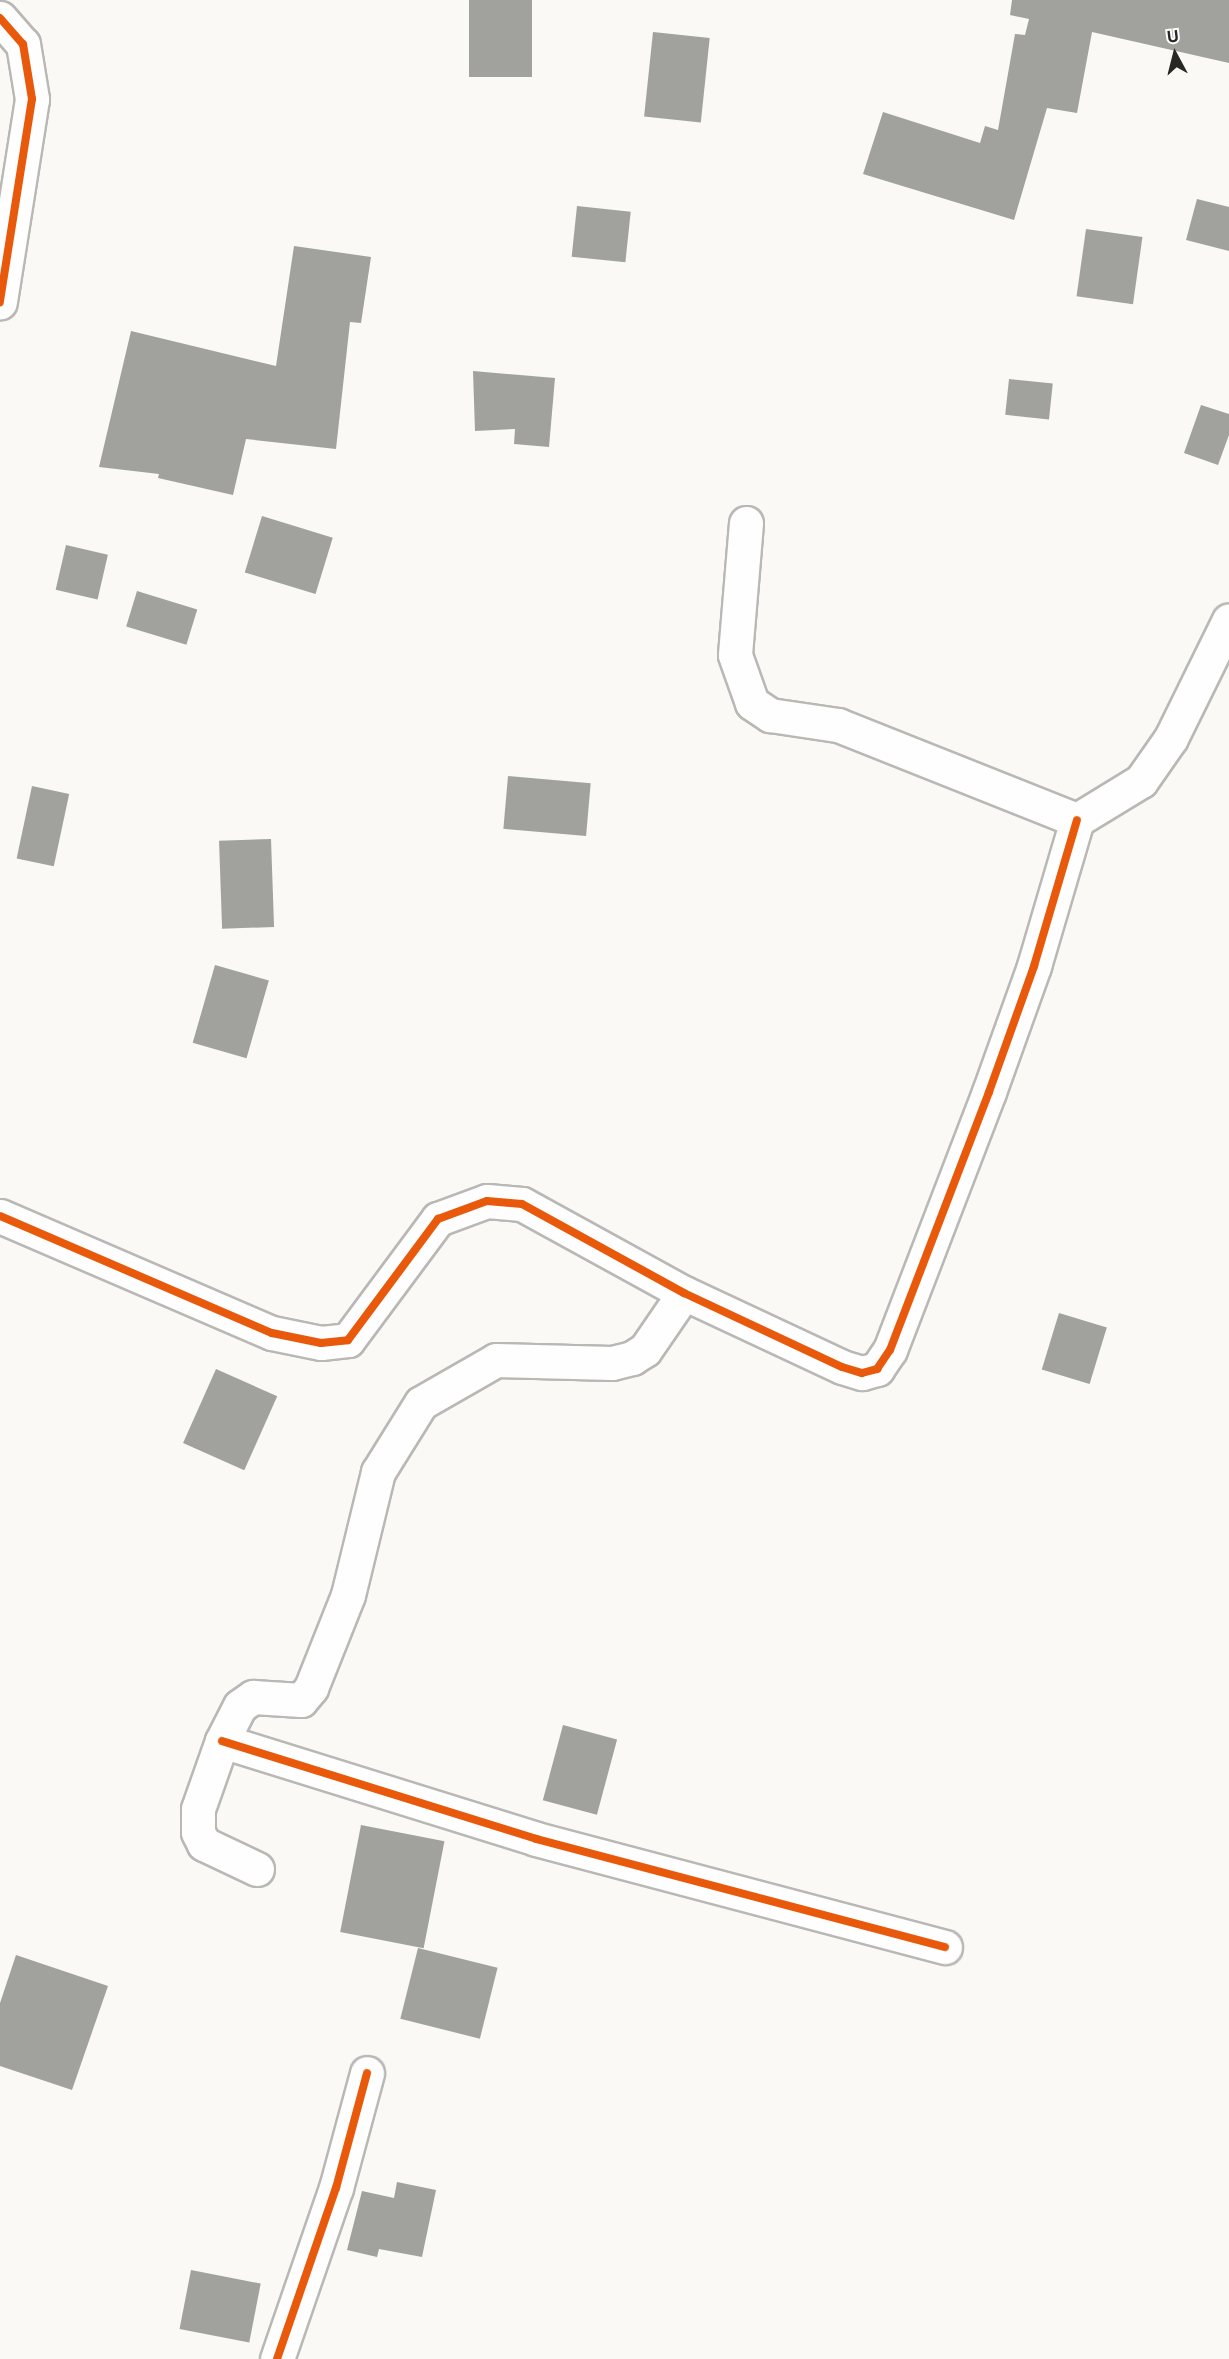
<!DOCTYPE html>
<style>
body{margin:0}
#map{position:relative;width:1229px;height:2359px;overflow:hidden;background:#faf9f5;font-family:Inter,sans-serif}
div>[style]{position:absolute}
.building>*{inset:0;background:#a1a19e;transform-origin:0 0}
.roads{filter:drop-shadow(2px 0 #b9b8b5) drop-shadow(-2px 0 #b9b8b5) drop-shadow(0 2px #b9b8b5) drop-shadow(0 -2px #b9b8b5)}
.minor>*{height:33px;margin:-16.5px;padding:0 16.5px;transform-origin:16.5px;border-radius:16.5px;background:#fefefe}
.cycleway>*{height:8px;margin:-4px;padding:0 4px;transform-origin:4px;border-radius:4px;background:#e8590c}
span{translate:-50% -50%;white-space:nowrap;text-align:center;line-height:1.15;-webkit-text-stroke:6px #fff;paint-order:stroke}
.north{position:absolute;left:1145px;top:24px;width:60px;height:60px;-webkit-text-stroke:4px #fff;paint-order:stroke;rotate:353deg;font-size:16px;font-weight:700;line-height:24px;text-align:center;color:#282725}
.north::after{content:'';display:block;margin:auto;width:21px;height:27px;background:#282725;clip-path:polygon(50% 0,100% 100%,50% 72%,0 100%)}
</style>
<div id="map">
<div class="building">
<i style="left:469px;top:0;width:63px;height:77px"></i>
<i style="clip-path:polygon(1012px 0,1229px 0,1229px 63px,1092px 32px,1077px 113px,1047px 108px,1014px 220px,863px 174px,883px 112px,980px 143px,985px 126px,998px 130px,1015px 34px,1025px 35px,1029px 19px,1010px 15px)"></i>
<i style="left:653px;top:32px;width:57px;height:85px;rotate:6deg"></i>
<i style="clip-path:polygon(1197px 199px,1229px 207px,1229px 251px,1186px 240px)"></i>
<i style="left:577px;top:206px;width:54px;height:51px;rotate:6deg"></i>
<i style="left:1086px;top:229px;width:57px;height:68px;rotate:8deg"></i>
<i style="clip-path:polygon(294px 246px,371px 257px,361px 323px,350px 322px,336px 449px,246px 439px,233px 495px,158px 478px,159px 474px,99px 467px,131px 331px,276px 366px)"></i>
<i style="clip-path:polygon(473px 371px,555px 378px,549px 447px,514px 444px,515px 429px,475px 431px)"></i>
<i style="left:1009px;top:379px;width:44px;height:36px;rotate:6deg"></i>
<i style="clip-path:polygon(1201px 405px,1229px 414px,1229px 435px,1218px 465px,1184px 453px)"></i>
<i style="left:262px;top:516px;width:74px;height:59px;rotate:17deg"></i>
<i style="left:66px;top:545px;width:43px;height:46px;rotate:13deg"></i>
<i style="left:137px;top:591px;width:63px;height:37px;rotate:17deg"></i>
<i style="left:508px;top:776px;width:83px;height:53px;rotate:5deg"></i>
<i style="left:32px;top:786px;width:38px;height:74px;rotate:12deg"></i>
<i style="left:271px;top:839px;width:88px;height:52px;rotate:88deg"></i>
<i style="left:215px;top:965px;width:56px;height:81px;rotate:16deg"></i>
<i style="left:1059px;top:1313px;width:50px;height:59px;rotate:17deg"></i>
<i style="left:216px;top:1369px;width:67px;height:81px;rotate:24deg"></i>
<i style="left:563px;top:1725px;width:56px;height:78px;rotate:15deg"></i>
<i style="left:361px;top:1825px;width:85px;height:109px;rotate:11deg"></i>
<i style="left:418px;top:1948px;width:82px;height:73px;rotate:14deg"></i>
<i style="clip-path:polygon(16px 1955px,108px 1986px,72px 2090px,0 2066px,0 2003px)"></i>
<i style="clip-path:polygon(397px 2182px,436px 2190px,422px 2257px,379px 2249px,377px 2257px,347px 2250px,362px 2191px,394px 2198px)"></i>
<i style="left:191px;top:2270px;width:71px;height:60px;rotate:11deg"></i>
</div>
<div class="roads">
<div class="minor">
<i style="left:0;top:18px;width:35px;rotate:49deg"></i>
<i style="left:23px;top:44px;width:56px;rotate:80.7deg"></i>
<i style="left:32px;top:99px;width:206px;rotate:99deg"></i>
<i style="left:746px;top:523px;width:132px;rotate:94.8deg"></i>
<i style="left:735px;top:655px;width:51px;rotate:70.5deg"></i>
<i style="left:752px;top:703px;width:22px;rotate:34deg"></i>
<i style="left:770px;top:715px;width:69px;rotate:8.4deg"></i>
<i style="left:838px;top:725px;width:257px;rotate:21.7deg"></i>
<i style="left:1077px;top:820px;width:75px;rotate:-31.4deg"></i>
<i style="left:1141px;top:781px;width:52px;rotate:-55.1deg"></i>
<i style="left:1171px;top:738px;width:131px;rotate:-63.8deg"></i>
<i style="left:0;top:1216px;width:296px;rotate:23.3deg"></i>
<i style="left:272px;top:1333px;width:50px;rotate:11.5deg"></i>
<i style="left:321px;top:1343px;width:27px;rotate:-6deg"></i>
<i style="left:348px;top:1340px;width:151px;rotate:-53.4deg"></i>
<i style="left:438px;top:1219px;width:52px;rotate:-20.2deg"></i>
<i style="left:487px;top:1201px;width:35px;rotate:5deg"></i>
<i style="left:522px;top:1204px;width:185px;rotate:28.8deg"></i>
<i style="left:684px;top:1293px;width:174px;rotate:25.1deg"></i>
<i style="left:842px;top:1367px;width:21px;rotate:17deg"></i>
<i style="left:862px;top:1373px;width:16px;rotate:-15deg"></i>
<i style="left:877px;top:1369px;width:23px;rotate:-56deg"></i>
<i style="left:890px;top:1350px;width:276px;rotate:-69deg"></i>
<i style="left:989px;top:1092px;width:134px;rotate:-70.3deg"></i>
<i style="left:1034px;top:966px;width:152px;rotate:-73.6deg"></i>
<i style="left:222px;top:1741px;width:329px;rotate:17.3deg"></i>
<i style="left:536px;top:1839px;width:423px;rotate:14.8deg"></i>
<i style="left:257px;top:1869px;width:59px;rotate:-154.7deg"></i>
<i style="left:204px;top:1844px;width:13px;rotate:-117deg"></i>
<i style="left:198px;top:1832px;width:23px;rotate:-90deg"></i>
<i style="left:198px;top:1809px;width:72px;rotate:-70.6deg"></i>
<i style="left:222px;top:1741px;width:39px;rotate:-63deg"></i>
<i style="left:240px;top:1706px;width:16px;rotate:-35deg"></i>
<i style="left:253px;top:1697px;width:48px;rotate:3.6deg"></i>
<i style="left:301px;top:1700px;width:16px;rotate:-50deg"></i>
<i style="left:311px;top:1688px;width:100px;rotate:-68.3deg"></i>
<i style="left:348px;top:1595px;width:127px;rotate:-76.3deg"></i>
<i style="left:378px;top:1472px;width:81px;rotate:-58.1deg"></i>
<i style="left:421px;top:1403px;width:86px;rotate:-29.8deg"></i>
<i style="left:496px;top:1360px;width:116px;rotate:1.5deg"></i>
<i style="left:612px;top:1363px;width:21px;rotate:-14deg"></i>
<i style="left:632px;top:1358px;width:15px;rotate:-32deg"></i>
<i style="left:645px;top:1350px;width:69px;rotate:-55.6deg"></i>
<i style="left:277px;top:2359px;width:181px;rotate:-71deg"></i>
<i style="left:336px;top:2188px;width:119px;rotate:-74.9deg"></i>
</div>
</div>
<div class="cycleway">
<i style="left:0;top:18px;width:35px;rotate:49deg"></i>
<i style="left:23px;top:44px;width:56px;rotate:80.7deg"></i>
<i style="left:32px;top:99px;width:206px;rotate:99deg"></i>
<i style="left:0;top:1216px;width:296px;rotate:23.3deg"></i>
<i style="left:272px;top:1333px;width:50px;rotate:11.5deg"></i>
<i style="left:321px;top:1343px;width:27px;rotate:-6deg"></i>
<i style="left:348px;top:1340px;width:151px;rotate:-53.4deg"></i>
<i style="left:438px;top:1219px;width:52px;rotate:-20.2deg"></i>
<i style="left:487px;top:1201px;width:35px;rotate:5deg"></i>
<i style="left:522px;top:1204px;width:185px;rotate:28.8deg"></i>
<i style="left:684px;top:1293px;width:174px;rotate:25.1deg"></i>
<i style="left:842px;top:1367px;width:21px;rotate:17deg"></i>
<i style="left:862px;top:1373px;width:16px;rotate:-15deg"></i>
<i style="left:877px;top:1369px;width:23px;rotate:-56deg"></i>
<i style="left:890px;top:1350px;width:276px;rotate:-69deg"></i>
<i style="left:989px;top:1092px;width:134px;rotate:-70.3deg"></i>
<i style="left:1034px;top:966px;width:152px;rotate:-73.6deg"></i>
<i style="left:222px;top:1741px;width:329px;rotate:17.3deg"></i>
<i style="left:536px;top:1839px;width:423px;rotate:14.8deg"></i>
<i style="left:277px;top:2359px;width:181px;rotate:-71deg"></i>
<i style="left:336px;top:2188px;width:119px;rotate:-74.9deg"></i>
</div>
<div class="north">U</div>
</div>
